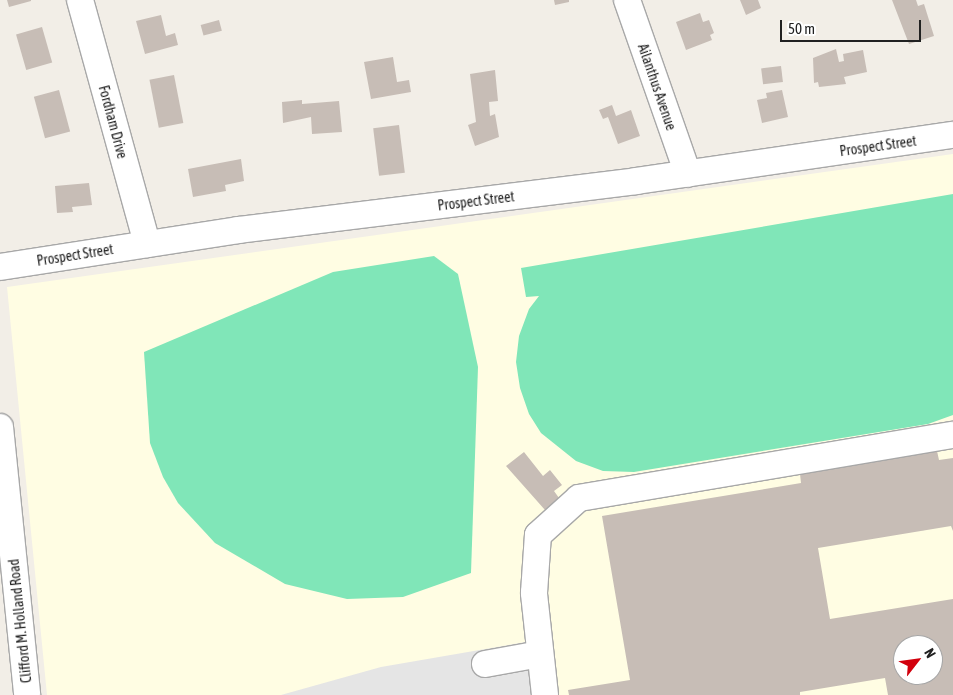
<!DOCTYPE html>
<style>
body{margin:0}
#map{position:relative;width:953px;height:695px;overflow:hidden;background:#f2eee7;font-family:"Asap Condensed",sans-serif}
div>[style]{position:absolute}
.education>*{inset:0;background:#fffde3}
.pitch>*{inset:0;background:#80e6b8}
.parking>*{inset:0;background:#e5e5e5}
.building>*{inset:0;background:#c7bdb6;transform-origin:0 0}
.roads{filter:drop-shadow(1px 0 #a8a8a8) drop-shadow(-1px 0 #a8a8a8) drop-shadow(0 1px #a8a8a8) drop-shadow(0 -1px #a8a8a8)}
.minor>*{height:26px;margin:-13px;padding:0 13px;transform-origin:13px;border-radius:13px;background:#fff}
span{translate:-50% -50%;white-space:nowrap;text-align:center;line-height:1.15;-webkit-text-stroke:4.5px #fff;paint-order:stroke}
.street-label{font-size:14px;color:#212121}
.north{position:absolute;left:893px;top:635px;width:50px;height:50px;box-sizing:border-box;background:#fff;border:1px solid #a6a6a6;border-radius:50%;rotate:60deg;font-size:14px;font-weight:700;line-height:20px;text-align:center;color:#212121}
.north::after{content:'';display:block;margin:auto;width:18px;height:22px;background:#d2000d;clip-path:polygon(50% 0,100% 100%,50% 72%,0 100%)}
.scale{position:absolute;left:780px;top:20px;width:141px;height:22px;box-sizing:border-box;border:2px solid #212121;border-top:0;padding-left:6px;font-size:15px;line-height:18px;white-space:nowrap;color:#212121;-webkit-text-stroke:4px #fff;paint-order:stroke}
</style>
<div id="map">
<div class="education">
<i style="clip-path:polygon(evenodd,953px 154px,953px 695px,47px 695px,7px 287px,953px 154px,903px 645px,933px 645px,933px 675px,903px 675px,903px 645px)"></i>
</div>
<div class="pitch">
<i style="clip-path:polygon(953px 194px,953px 415px,928px 424px,634px 472px,603px 471px,576px 461px,541px 433px,529px 414px,520px 388px,516px 362px,519px 336px,529px 309px,539px 296px,526px 297px,521px 268px)"></i>
<i style="clip-path:polygon(434px 256px,458px 274px,478px 367px,471px 573px,403px 597px,347px 599px,285px 584px,215px 543px,178px 503px,163px 477px,150px 443px,144px 352px,333px 272px)"></i>
</div>
<div class="parking">
<i style="clip-path:polygon(543px 639px,554px 695px,281px 695px,381px 667px)"></i>
</div>
<div class="building">
<i style="clip-path:polygon(7px 0,31px 0,31px 1px,9px 7px)"></i>
<i style="clip-path:polygon(554px 0,569px 0,569px 2px,555px 5px)"></i>
<i style="clip-path:polygon(740px 0,758px 0,761px 8px,746px 15px)"></i>
<i style="clip-path:polygon(892px 0,916px 0,918px 6px,924px 4px,934px 36px,909px 44px)"></i>
<i style="clip-path:polygon(700px 13px,703px 22px,709px 20px,714px 33px,710px 35px,712px 40px,686px 50px,676px 22px)"></i>
<i style="clip-path:polygon(161px 15px,166px 36px,175px 33px,178px 45px,145px 54px,136px 21px)"></i>
<i style="left:219px;top:20px;width:11px;height:19px;rotate:75deg"></i>
<i style="left:42px;top:27px;width:37px;height:27px;rotate:74deg"></i>
<i style="clip-path:polygon(836px 49px,839px 62px,844px 61px,843px 54px,863px 50px,867px 72px,844px 77px,846px 84px,819px 87px,818px 82px,814px 83px,813px 58px)"></i>
<i style="clip-path:polygon(393px 57px,397px 82px,409px 80px,411px 92px,371px 99px,364px 62px)"></i>
<i style="left:781px;top:66px;width:16px;height:20px;rotate:83deg"></i>
<i style="clip-path:polygon(495px 70px,498px 101px,489px 102px,490px 116px,495px 114px,499px 137px,475px 146px,468px 125px,476px 122px,470px 74px)"></i>
<i style="left:174px;top:75px;width:49px;height:25px;rotate:79deg"></i>
<i style="left:59px;top:90px;width:43px;height:26px;rotate:75deg"></i>
<i style="clip-path:polygon(782px 90px,788px 117px,762px 123px,757px 100px,767px 98px,766px 93px)"></i>
<i style="clip-path:polygon(302px 100px,302px 104px,339px 101px,342px 132px,312px 134px,311px 117px,283px 123px,282px 102px)"></i>
<i style="clip-path:polygon(612px 105px,616px 116px,631px 110px,640px 136px,618px 144px,608px 117px,603px 119px,599px 110px)"></i>
<i style="left:399px;top:125px;width:48px;height:26px;rotate:83deg"></i>
<i style="clip-path:polygon(241px 159px,244px 181px,225px 185px,226px 191px,193px 197px,188px 169px)"></i>
<i style="clip-path:polygon(89px 183px,92px 205px,72px 207px,73px 212px,57px 213px,55px 186px)"></i>
<i style="clip-path:polygon(evenodd,937px 451px,939px 460px,953px 458px,953px 531px,951px 526px,818px 548px,830px 619px,953px 599px,953px 695px,888px 695px,885px 678px,800px 692px,800px 695px,569px 695px,568px 690px,630px 680px,602px 516px,801px 483px,800px 474px,937px 451px,903px 645px,933px 645px,933px 675px,903px 675px,903px 645px)"></i>
<i style="clip-path:polygon(524px 452px,543px 476px,550px 470px,562px 485px,554px 491px,559px 498px,545px 510px,506px 466px)"></i>
</div>
<div class="roads">
<div class="minor">
<i style="left:80px;top:0;width:253px;rotate:74.6deg"></i>
<i style="left:627px;top:0;width:184px;rotate:70.7deg"></i>
<i style="left:0;top:267px;width:241px;rotate:-8.8deg"></i>
<i style="left:238px;top:230px;width:401px;rotate:-7deg"></i>
<i style="left:636px;top:181px;width:320px;rotate:-8.3deg"></i>
<i style="left:0;top:427px;width:269px;rotate:84.2deg"></i>
<i style="left:485px;top:664px;width:56px;rotate:-10.3deg"></i>
<i style="left:545px;top:695px;width:103px;rotate:-96.2deg"></i>
<i style="left:534px;top:593px;width:58px;rotate:-86.1deg"></i>
<i style="left:538px;top:535px;width:55px;rotate:-42.1deg"></i>
<i style="left:579px;top:498px;width:379px;rotate:-9.6deg"></i>
</div>
</div>
<div class="street-label">
<span style="left:657px;top:87px;rotate:71deg">Ailanthus Avenue</span>
<span style="left:113px;top:122px;rotate:75deg">Fordham Drive</span>
<span style="left:878px;top:146px;rotate:-8deg">Prospect Street</span>
<span style="left:476px;top:201px;rotate:-7deg">Prospect Street</span>
<span style="left:75px;top:255px;rotate:-9deg">Prospect Street</span>
<span style="left:20px;top:621px;rotate:-96deg">Clifford M. Holland Road</span>
</div>
<div class="north">N</div>
<div class="scale">50 m</div>
</div>
